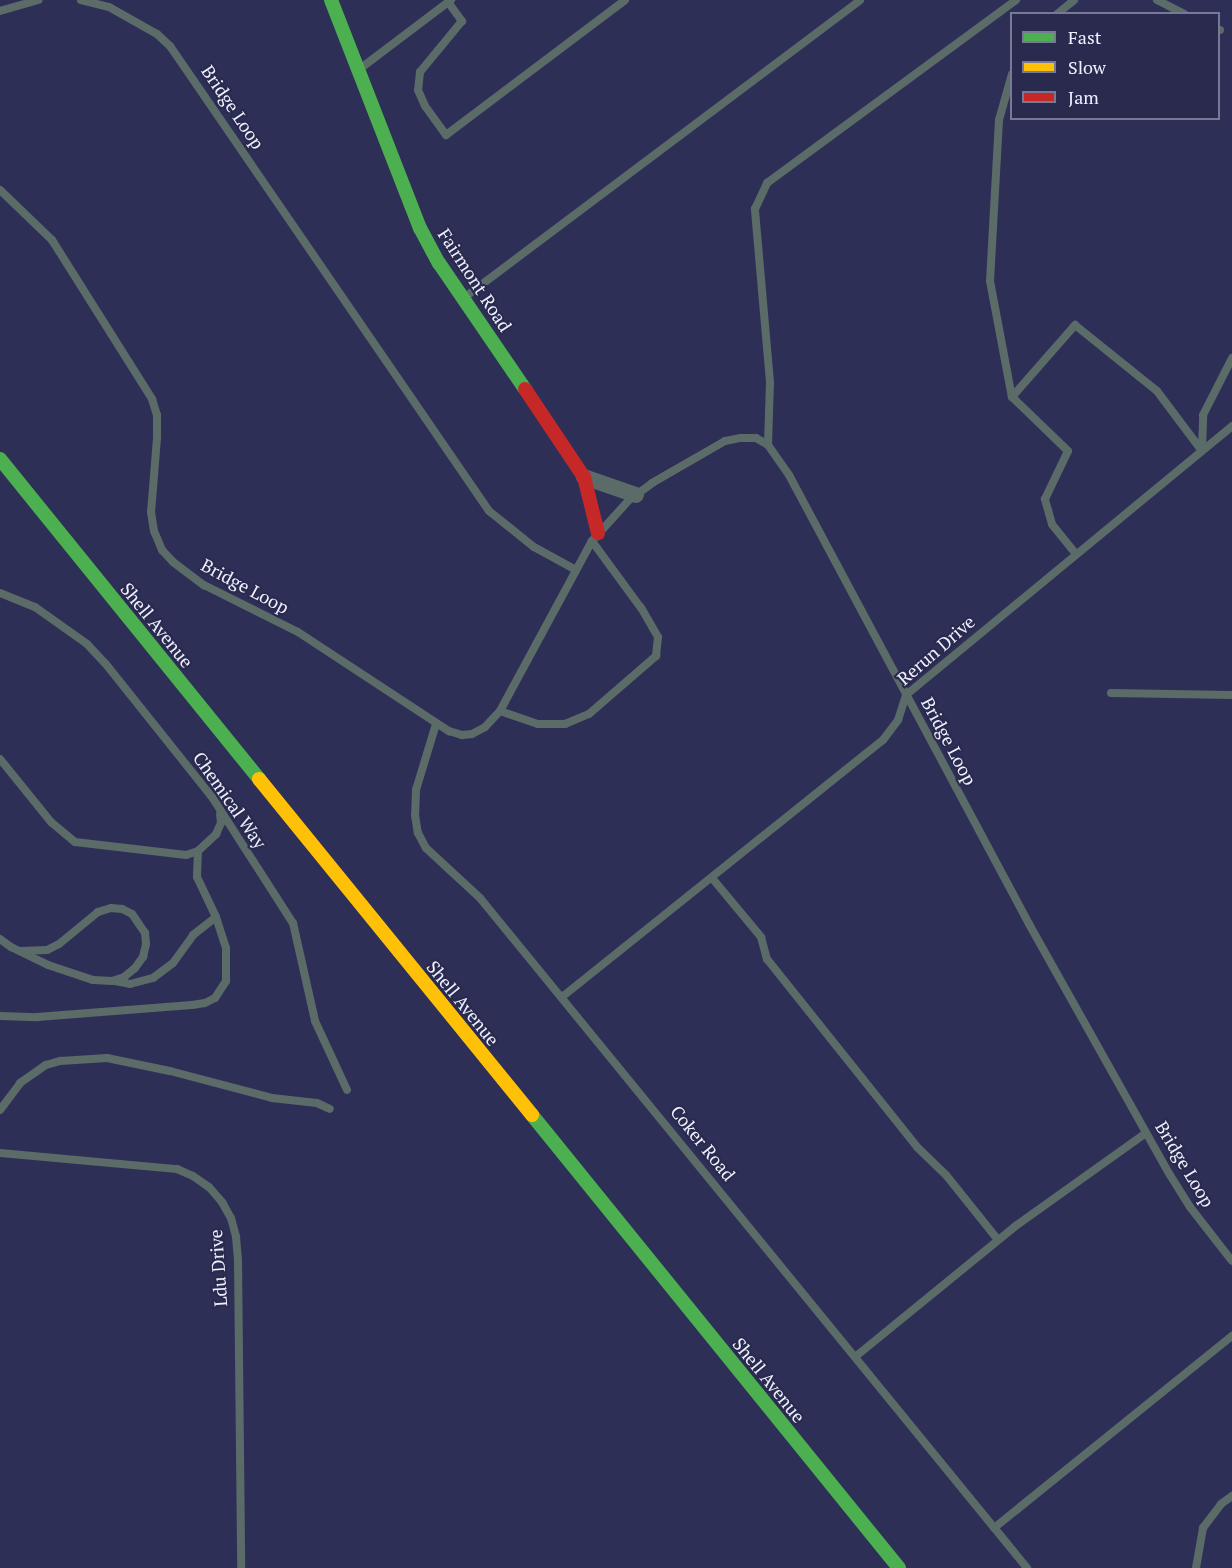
<!DOCTYPE html>
<style>
body{margin:0}
#map{position:relative;width:1232px;height:1568px;overflow:hidden;background:#313246;font-family:"PT Serif",serif}
div>[style]{position:absolute}
.built>*{inset:0;background:#2e2f57}
.lane>*{height:8px;margin:-4px;padding:0 4px;transform-origin:4px;border-radius:4px;background:#5b6b68}
.street>*{height:16px;margin:-8px;padding:0 8px;transform-origin:8px;border-radius:8px;background:#5b6b68}
.fast>*{height:14px;margin:-7px;padding:0 7px;transform-origin:7px;border-radius:7px;background:#4caf50}
.slow>*{height:14px;margin:-7px;padding:0 7px;transform-origin:7px;border-radius:7px;background:#ffc107}
.jam>*{height:14px;margin:-7px;padding:0 7px;transform-origin:7px;border-radius:7px;background:#c62828}
span{translate:-50% -50%;white-space:nowrap;text-align:center;line-height:1.15;-webkit-text-stroke:4.5px #292a4e;paint-order:stroke}
.street-label{font-size:18px;color:#eef0ff}
.legend{position:absolute;left:1010px;top:12px;width:210px;height:108px;box-sizing:border-box;background:#292a4e;border:2px solid #787995;margin:0;padding:8px 10px;list-style:none;font-size:18px;color:#eef0ff}
.legend li{display:flex;align-items:center;gap:12px;height:30px}
.legend b{width:30px;border:2px solid #787995}
</style>
<div id="map">
<div class="built">
<i style="clip-path:polygon(evenodd,0 0,1232px 0,1232px 1568px,0 1568px,0 0,1012px 14px,1218px 14px,1218px 118px,1012px 118px,1012px 14px)"></i>
</div>
<div class="lane">
<i style="left:81px;top:0;width:29px;rotate:14deg"></i>
<i style="left:109px;top:7px;width:55px;rotate:29.4deg"></i>
<i style="left:157px;top:34px;width:18px;rotate:43deg"></i>
<i style="left:170px;top:46px;width:564px;rotate:55.55deg"></i>
<i style="left:489px;top:511px;width:58px;rotate:38.7deg"></i>
<i style="left:534px;top:547px;width:48px;rotate:28.7deg"></i>
<i style="left:1157px;top:0;width:31px;rotate:27deg"></i>
<i style="left:448px;top:2px;width:24px;rotate:54deg"></i>
<i style="left:462px;top:21px;width:66px;rotate:129.5deg"></i>
<i style="left:420px;top:72px;width:18px;rotate:96deg"></i>
<i style="left:418px;top:90px;width:17px;rotate:66deg"></i>
<i style="left:425px;top:106px;width:36px;rotate:54deg"></i>
<i style="left:446px;top:135px;width:224px;rotate:-37deg"></i>
<i style="left:0;top:11px;width:40px;rotate:-16deg"></i>
<i style="left:1057px;top:14px;width:22px;rotate:-39deg"></i>
<i style="left:1218px;top:30px;width:2px"></i>
<i style="left:361px;top:68px;width:113px;rotate:-37.1deg"></i>
<i style="left:1012px;top:74px;width:48px;rotate:105.8deg"></i>
<i style="left:999px;top:120px;width:161px;rotate:93.2deg"></i>
<i style="left:990px;top:281px;width:118px;rotate:79.3deg"></i>
<i style="left:0;top:190px;width:72px;rotate:43.9deg"></i>
<i style="left:52px;top:240px;width:188px;rotate:57.8deg"></i>
<i style="left:152px;top:399px;width:17px;rotate:73deg"></i>
<i style="left:157px;top:415px;width:23px;rotate:90deg"></i>
<i style="left:157px;top:438px;width:74px;rotate:94.6deg"></i>
<i style="left:151px;top:512px;width:19px;rotate:81deg"></i>
<i style="left:154px;top:531px;width:21px;rotate:67deg"></i>
<i style="left:162px;top:550px;width:16px;rotate:47deg"></i>
<i style="left:173px;top:562px;width:39px;rotate:37deg"></i>
<i style="left:204px;top:585px;width:105px;rotate:26.6deg"></i>
<i style="left:298px;top:632px;width:181px;rotate:33.3deg"></i>
<i style="left:449px;top:731px;width:14px;rotate:17deg"></i>
<i style="left:462px;top:735px;width:10px;rotate:-6deg"></i>
<i style="left:472px;top:734px;width:15px;rotate:-28deg"></i>
<i style="left:485px;top:727px;width:22px;rotate:-47deg"></i>
<i style="left:500px;top:711px;width:193px;rotate:-61.6deg"></i>
<i style="left:592px;top:541px;width:55px;rotate:-47.9deg"></i>
<i style="left:629px;top:500px;width:29px;rotate:-36deg"></i>
<i style="left:652px;top:483px;width:84px;rotate:-29.9deg"></i>
<i style="left:725px;top:441px;width:16px;rotate:-11deg"></i>
<i style="left:741px;top:438px;width:15px"></i>
<i style="left:756px;top:438px;width:14px;rotate:30deg"></i>
<i style="left:768px;top:445px;width:37px;rotate:55deg"></i>
<i style="left:789px;top:475px;width:509px;rotate:61.87deg"></i>
<i style="left:1029px;top:924px;width:288px;rotate:60.7deg"></i>
<i style="left:1170px;top:1175px;width:38px;rotate:58deg"></i>
<i style="left:1190px;top:1207px;width:68px;rotate:52.1deg"></i>
<i style="left:465px;top:297px;width:494px;rotate:-36.9deg"></i>
<i style="left:768px;top:445px;width:63px;rotate:-88.2deg"></i>
<i style="left:770px;top:382px;width:174px;rotate:-95deg"></i>
<i style="left:755px;top:209px;width:29px;rotate:-65deg"></i>
<i style="left:767px;top:183px;width:309px;rotate:-36.3deg"></i>
<i style="left:1202px;top:450px;width:35px;rotate:-88deg"></i>
<i style="left:1203px;top:415px;width:64px;rotate:-63deg"></i>
<i style="left:1076px;top:554px;width:38px;rotate:-129deg"></i>
<i style="left:1052px;top:524px;width:26px;rotate:-106deg"></i>
<i style="left:1045px;top:499px;width:53px;rotate:-64.4deg"></i>
<i style="left:1068px;top:451px;width:78px;rotate:-136deg"></i>
<i style="left:1012px;top:397px;width:96px;rotate:-48.8deg"></i>
<i style="left:1075px;top:325px;width:105px;rotate:38.8deg"></i>
<i style="left:1157px;top:391px;width:75px;rotate:53.1deg"></i>
<i style="left:0;top:593px;width:38px;rotate:22deg"></i>
<i style="left:35px;top:607px;width:64px;rotate:35.4deg"></i>
<i style="left:87px;top:644px;width:26px;rotate:47deg"></i>
<i style="left:105px;top:663px;width:171px;rotate:51.4deg"></i>
<i style="left:212px;top:797px;width:150px;rotate:57.3deg"></i>
<i style="left:293px;top:923px;width:100px;rotate:77.3deg"></i>
<i style="left:315px;top:1021px;width:76px;rotate:65.1deg"></i>
<i style="left:1111px;top:693px;width:121px;rotate:0.9deg"></i>
<i style="left:500px;top:711px;width:40px;rotate:18.9deg"></i>
<i style="left:538px;top:724px;width:27px"></i>
<i style="left:565px;top:724px;width:26px;rotate:-23deg"></i>
<i style="left:589px;top:714px;width:89px;rotate:-40.9deg"></i>
<i style="left:656px;top:656px;width:19px;rotate:-84deg"></i>
<i style="left:658px;top:637px;width:34px;rotate:-120deg"></i>
<i style="left:641px;top:608px;width:83px;rotate:-126.2deg"></i>
<i style="left:436px;top:724px;width:69px;rotate:106.9deg"></i>
<i style="left:416px;top:790px;width:25px;rotate:92deg"></i>
<i style="left:415px;top:815px;width:18px;rotate:81deg"></i>
<i style="left:418px;top:833px;width:17px;rotate:62deg"></i>
<i style="left:426px;top:848px;width:74px;rotate:42.8deg"></i>
<i style="left:480px;top:898px;width:865px;rotate:50.77deg"></i>
<i style="left:0;top:759px;width:81px;rotate:51deg"></i>
<i style="left:51px;top:822px;width:31px;rotate:40deg"></i>
<i style="left:75px;top:842px;width:112px;rotate:6.7deg"></i>
<i style="left:186px;top:855px;width:13px;rotate:-18deg"></i>
<i style="left:198px;top:851px;width:25px;rotate:-43deg"></i>
<i style="left:216px;top:834px;width:12px;rotate:-66deg"></i>
<i style="left:221px;top:823px;width:9px;rotate:-96deg"></i>
<i style="left:712px;top:878px;width:77px;rotate:50.3deg"></i>
<i style="left:761px;top:937px;width:23px;rotate:75deg"></i>
<i style="left:767px;top:959px;width:241px;rotate:51.4deg"></i>
<i style="left:917px;top:1147px;width:40px;rotate:44deg"></i>
<i style="left:946px;top:1175px;width:83px;rotate:51.3deg"></i>
<i style="left:0;top:939px;width:14px;rotate:36deg"></i>
<i style="left:11px;top:947px;width:41px;rotate:25.9deg"></i>
<i style="left:48px;top:965px;width:47px;rotate:18.4deg"></i>
<i style="left:93px;top:980px;width:19px;rotate:3deg"></i>
<i style="left:112px;top:981px;width:13px;rotate:-18deg"></i>
<i style="left:124px;top:977px;width:14px;rotate:-39deg"></i>
<i style="left:135px;top:968px;width:14px;rotate:-54deg"></i>
<i style="left:143px;top:957px;width:13px;rotate:-77deg"></i>
<i style="left:146px;top:944px;width:11px;rotate:-95deg"></i>
<i style="left:145px;top:933px;width:23px;rotate:-124deg"></i>
<i style="left:132px;top:914px;width:11px;rotate:-153deg"></i>
<i style="left:122px;top:909px;width:11px;rotate:-175deg"></i>
<i style="left:111px;top:908px;width:14px;rotate:163deg"></i>
<i style="left:98px;top:912px;width:50px;rotate:140.6deg"></i>
<i style="left:59px;top:944px;width:13px;rotate:153deg"></i>
<i style="left:47px;top:950px;width:27px;rotate:178deg"></i>
<i style="left:115px;top:981px;width:15px;rotate:11deg"></i>
<i style="left:130px;top:984px;width:24px;rotate:-15deg"></i>
<i style="left:153px;top:978px;width:25px;rotate:-37deg"></i>
<i style="left:173px;top:963px;width:34px;rotate:-54deg"></i>
<i style="left:193px;top:935px;width:29px;rotate:-38deg"></i>
<i style="left:562px;top:997px;width:411px;rotate:-38.7deg"></i>
<i style="left:883px;top:740px;width:25px;rotate:-53deg"></i>
<i style="left:898px;top:720px;width:26px;rotate:-72deg"></i>
<i style="left:906px;top:695px;width:423px;rotate:-39.5deg"></i>
<i style="left:0;top:1016px;width:37px;rotate:2deg"></i>
<i style="left:37px;top:1017px;width:155px;rotate:-4.4deg"></i>
<i style="left:192px;top:1005px;width:13px;rotate:-9deg"></i>
<i style="left:205px;top:1003px;width:11px;rotate:-27deg"></i>
<i style="left:215px;top:998px;width:20px;rotate:-57deg"></i>
<i style="left:226px;top:981px;width:33px;rotate:-90deg"></i>
<i style="left:226px;top:948px;width:33px;rotate:-108deg"></i>
<i style="left:216px;top:917px;width:44px;rotate:-115.4deg"></i>
<i style="left:197px;top:877px;width:26px;rotate:-88deg"></i>
<i style="left:0;top:1110px;width:34px;rotate:-53deg"></i>
<i style="left:20px;top:1083px;width:32px;rotate:-35deg"></i>
<i style="left:46px;top:1065px;width:15px;rotate:-16deg"></i>
<i style="left:60px;top:1061px;width:47px;rotate:-3.7deg"></i>
<i style="left:107px;top:1058px;width:64px;rotate:11.7deg"></i>
<i style="left:170px;top:1071px;width:106px;rotate:14.8deg"></i>
<i style="left:272px;top:1098px;width:45px;rotate:6.3deg"></i>
<i style="left:317px;top:1103px;width:14px;rotate:25deg"></i>
<i style="left:0;top:1153px;width:178px;rotate:5.2deg"></i>
<i style="left:177px;top:1169px;width:17px;rotate:24deg"></i>
<i style="left:193px;top:1176px;width:19px;rotate:35deg"></i>
<i style="left:209px;top:1187px;width:20px;rotate:49deg"></i>
<i style="left:222px;top:1202px;width:18px;rotate:61deg"></i>
<i style="left:231px;top:1218px;width:20px;rotate:75deg"></i>
<i style="left:236px;top:1237px;width:23px;rotate:85deg"></i>
<i style="left:238px;top:1260px;width:308px;rotate:89.4deg"></i>
<i style="left:855px;top:1357px;width:209px;rotate:-39.2deg"></i>
<i style="left:1017px;top:1225px;width:158px;rotate:-35.5deg"></i>
<i style="left:994px;top:1528px;width:306px;rotate:-38.9deg"></i>
<i style="left:1196px;top:1568px;width:41px;rotate:-80.1deg"></i>
<i style="left:1203px;top:1528px;width:30px;rotate:-53deg"></i>
<i style="left:1221px;top:1504px;width:14px;rotate:-36deg"></i>
</div>
<div class="street">
<i style="left:584px;top:477px;width:55px;rotate:19.1deg"></i>
</div>
<div class="fast">
<i style="left:331px;top:0;width:245px;rotate:68.7deg"></i>
<i style="left:420px;top:228px;width:40px;rotate:62deg"></i>
<i style="left:439px;top:263px;width:153px;rotate:55.7deg"></i>
<i style="left:0;top:459px;width:412px;rotate:51deg"></i>
<i style="left:532px;top:1115px;width:583px;rotate:50.99deg"></i>
</div>
<div class="slow">
<i style="left:259px;top:779px;width:433px;rotate:50.9deg"></i>
</div>
<div class="jam">
<i style="left:525px;top:389px;width:106px;rotate:56.2deg"></i>
<i style="left:584px;top:477px;width:58px;rotate:76deg"></i>
</div>
<div class="street-label">
<span style="left:233px;top:107px;rotate:56deg">Bridge Loop</span>
<span style="left:475px;top:280px;rotate:57deg">Fairmont Road</span>
<span style="left:245px;top:586px;rotate:28deg">Bridge Loop</span>
<span style="left:157px;top:625px;rotate:51deg">Shell Avenue</span>
<span style="left:936px;top:650px;rotate:-41deg">Rerun Drive</span>
<span style="left:949px;top:741px;rotate:62deg">Bridge Loop</span>
<span style="left:230px;top:800px;rotate:55deg">Chemical Way</span>
<span style="left:463px;top:1003px;rotate:51deg">Shell Avenue</span>
<span style="left:703px;top:1143px;rotate:51deg">Coker Road</span>
<span style="left:1185px;top:1164px;rotate:59deg">Bridge Loop</span>
<span style="left:218px;top:1268px;rotate:-94deg">Ldu Drive</span>
<span style="left:769px;top:1380px;rotate:51deg">Shell Avenue</span>
</div>
<ul class="legend">
<li><b style="height:8px;background:#4caf50"></b>Fast</li>
<li><b style="height:8px;background:#ffc107"></b>Slow</li>
<li><b style="height:8px;background:#c62828"></b>Jam</li>
</ul>
</div>
